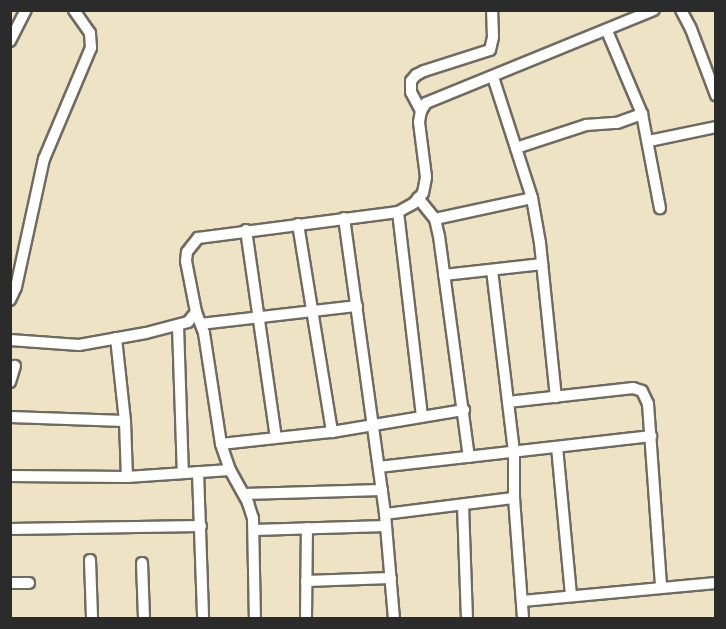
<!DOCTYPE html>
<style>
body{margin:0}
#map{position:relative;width:726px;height:629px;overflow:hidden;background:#efe3c6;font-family:Dekko,sans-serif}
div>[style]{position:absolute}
.roads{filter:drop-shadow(2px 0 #706b61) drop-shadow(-2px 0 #706b61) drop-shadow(0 2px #706b61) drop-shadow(0 -2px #706b61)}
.minor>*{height:10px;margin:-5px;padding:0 5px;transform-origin:5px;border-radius:5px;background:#fff}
span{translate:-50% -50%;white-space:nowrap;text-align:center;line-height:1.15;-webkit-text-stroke:4.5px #fdfcf7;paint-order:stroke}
.frame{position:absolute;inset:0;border:12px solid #2b2b2b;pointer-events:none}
</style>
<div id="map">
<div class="roads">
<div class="minor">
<i style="left:681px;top:10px;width:21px;rotate:62deg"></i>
<i style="left:691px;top:29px;width:71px;rotate:69.3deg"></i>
<i style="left:607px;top:31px;width:90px;rotate:67.1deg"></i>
<i style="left:642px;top:114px;width:96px;rotate:79.2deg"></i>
<i style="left:10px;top:41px;width:35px;rotate:-63deg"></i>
<i style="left:493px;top:77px;width:127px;rotate:72.1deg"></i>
<i style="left:532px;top:198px;width:46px;rotate:79.9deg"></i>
<i style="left:540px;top:243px;width:155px;rotate:84.1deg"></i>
<i style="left:421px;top:111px;width:21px;rotate:-118deg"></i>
<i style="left:411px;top:92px;width:11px;rotate:-90deg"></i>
<i style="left:411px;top:81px;width:8px;rotate:-50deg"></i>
<i style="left:416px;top:75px;width:9px;rotate:-27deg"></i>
<i style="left:424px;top:71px;width:69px;rotate:-17.7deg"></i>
<i style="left:490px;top:50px;width:13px;rotate:-77deg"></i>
<i style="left:493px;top:37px;width:27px;rotate:-92deg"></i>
<i style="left:649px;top:141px;width:68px;rotate:-11.8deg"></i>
<i style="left:516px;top:148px;width:74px;rotate:-18.2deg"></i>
<i style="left:586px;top:125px;width:31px;rotate:-4deg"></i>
<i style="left:617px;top:123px;width:27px;rotate:-20deg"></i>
<i style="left:418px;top:198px;width:27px;rotate:51deg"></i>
<i style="left:435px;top:219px;width:17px;rotate:77deg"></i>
<i style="left:439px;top:236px;width:223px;rotate:82.3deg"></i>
<i style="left:398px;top:212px;width:206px;rotate:83.3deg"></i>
<i style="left:344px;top:218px;width:299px;rotate:82.1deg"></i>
<i style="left:385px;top:514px;width:104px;rotate:85.1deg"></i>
<i style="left:435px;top:219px;width:99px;rotate:-12.2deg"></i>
<i style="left:298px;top:224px;width:211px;rotate:80.7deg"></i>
<i style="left:246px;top:230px;width:209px;rotate:81.8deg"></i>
<i style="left:492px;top:270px;width:182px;rotate:83.1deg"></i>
<i style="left:514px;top:451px;width:47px;rotate:90deg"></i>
<i style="left:514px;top:498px;width:120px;rotate:85.7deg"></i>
<i style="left:444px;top:275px;width:99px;rotate:-6.4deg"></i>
<i style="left:10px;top:300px;width:14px;rotate:-65deg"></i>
<i style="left:16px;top:287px;width:131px;rotate:-77.7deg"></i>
<i style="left:44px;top:159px;width:121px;rotate:-67.1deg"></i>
<i style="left:91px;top:48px;width:15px;rotate:-94deg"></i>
<i style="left:90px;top:33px;width:28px;rotate:-125deg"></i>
<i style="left:196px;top:312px;width:22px;rotate:69deg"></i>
<i style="left:204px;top:333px;width:112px;rotate:81.3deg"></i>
<i style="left:221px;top:444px;width:28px;rotate:71deg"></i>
<i style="left:230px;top:470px;width:38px;rotate:61deg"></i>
<i style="left:248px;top:503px;width:16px;rotate:72deg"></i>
<i style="left:253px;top:518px;width:100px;rotate:88.9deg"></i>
<i style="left:201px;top:324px;width:157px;rotate:-6.6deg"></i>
<i style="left:178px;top:326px;width:147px;rotate:88.1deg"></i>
<i style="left:116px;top:338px;width:83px;rotate:83.8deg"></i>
<i style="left:125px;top:421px;width:56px;rotate:88deg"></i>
<i style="left:10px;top:340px;width:69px;rotate:4.1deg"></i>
<i style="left:79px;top:345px;width:68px;rotate:-10.2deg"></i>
<i style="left:146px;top:333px;width:43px;rotate:-14.7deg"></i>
<i style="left:188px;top:322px;width:13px;rotate:-51deg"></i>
<i style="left:196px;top:312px;width:52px;rotate:-101.1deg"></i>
<i style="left:186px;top:261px;width:9px;rotate:-84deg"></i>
<i style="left:187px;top:252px;width:18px;rotate:-52deg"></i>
<i style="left:198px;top:238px;width:202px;rotate:-7.4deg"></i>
<i style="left:398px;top:212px;width:18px;rotate:-29deg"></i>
<i style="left:414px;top:203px;width:13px;rotate:-48deg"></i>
<i style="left:423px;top:193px;width:16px;rotate:-79deg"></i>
<i style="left:426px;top:177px;width:55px;rotate:-97.3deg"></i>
<i style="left:419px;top:122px;width:11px;rotate:-80deg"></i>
<i style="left:421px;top:111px;width:9px;rotate:-58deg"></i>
<i style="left:426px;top:103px;width:246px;rotate:-22.2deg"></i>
<i style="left:10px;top:382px;width:17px;rotate:-73deg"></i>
<i style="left:508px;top:402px;width:126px;rotate:-6.4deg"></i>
<i style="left:633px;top:388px;width:9px;rotate:18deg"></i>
<i style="left:642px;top:391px;width:14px;rotate:65deg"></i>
<i style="left:648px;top:404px;width:183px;rotate:85.9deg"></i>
<i style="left:10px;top:417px;width:115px;rotate:2deg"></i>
<i style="left:221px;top:444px;width:112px;rotate:-6.2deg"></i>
<i style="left:332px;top:432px;width:134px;rotate:-9.5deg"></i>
<i style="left:557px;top:447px;width:150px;rotate:84.6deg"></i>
<i style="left:379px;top:467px;width:274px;rotate:-6.5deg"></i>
<i style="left:198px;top:472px;width:146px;rotate:88deg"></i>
<i style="left:10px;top:476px;width:117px;rotate:0.5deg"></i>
<i style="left:127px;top:477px;width:103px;rotate:-3.9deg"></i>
<i style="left:244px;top:494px;width:138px;rotate:-1.7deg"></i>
<i style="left:463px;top:505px;width:113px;rotate:88deg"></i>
<i style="left:385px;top:514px;width:130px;rotate:-7.1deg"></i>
<i style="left:10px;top:529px;width:191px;rotate:-0.9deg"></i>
<i style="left:254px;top:530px;width:132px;rotate:-1.7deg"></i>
<i style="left:90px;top:560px;width:58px;rotate:88deg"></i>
<i style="left:142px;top:563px;width:55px;rotate:87.9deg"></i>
<i style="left:306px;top:581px;width:85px;rotate:-2deg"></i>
<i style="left:10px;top:583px;width:19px"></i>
<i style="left:522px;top:601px;width:195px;rotate:-5.3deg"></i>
<i style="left:306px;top:618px;width:90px;rotate:-89.4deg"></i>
</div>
</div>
<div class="frame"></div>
</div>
